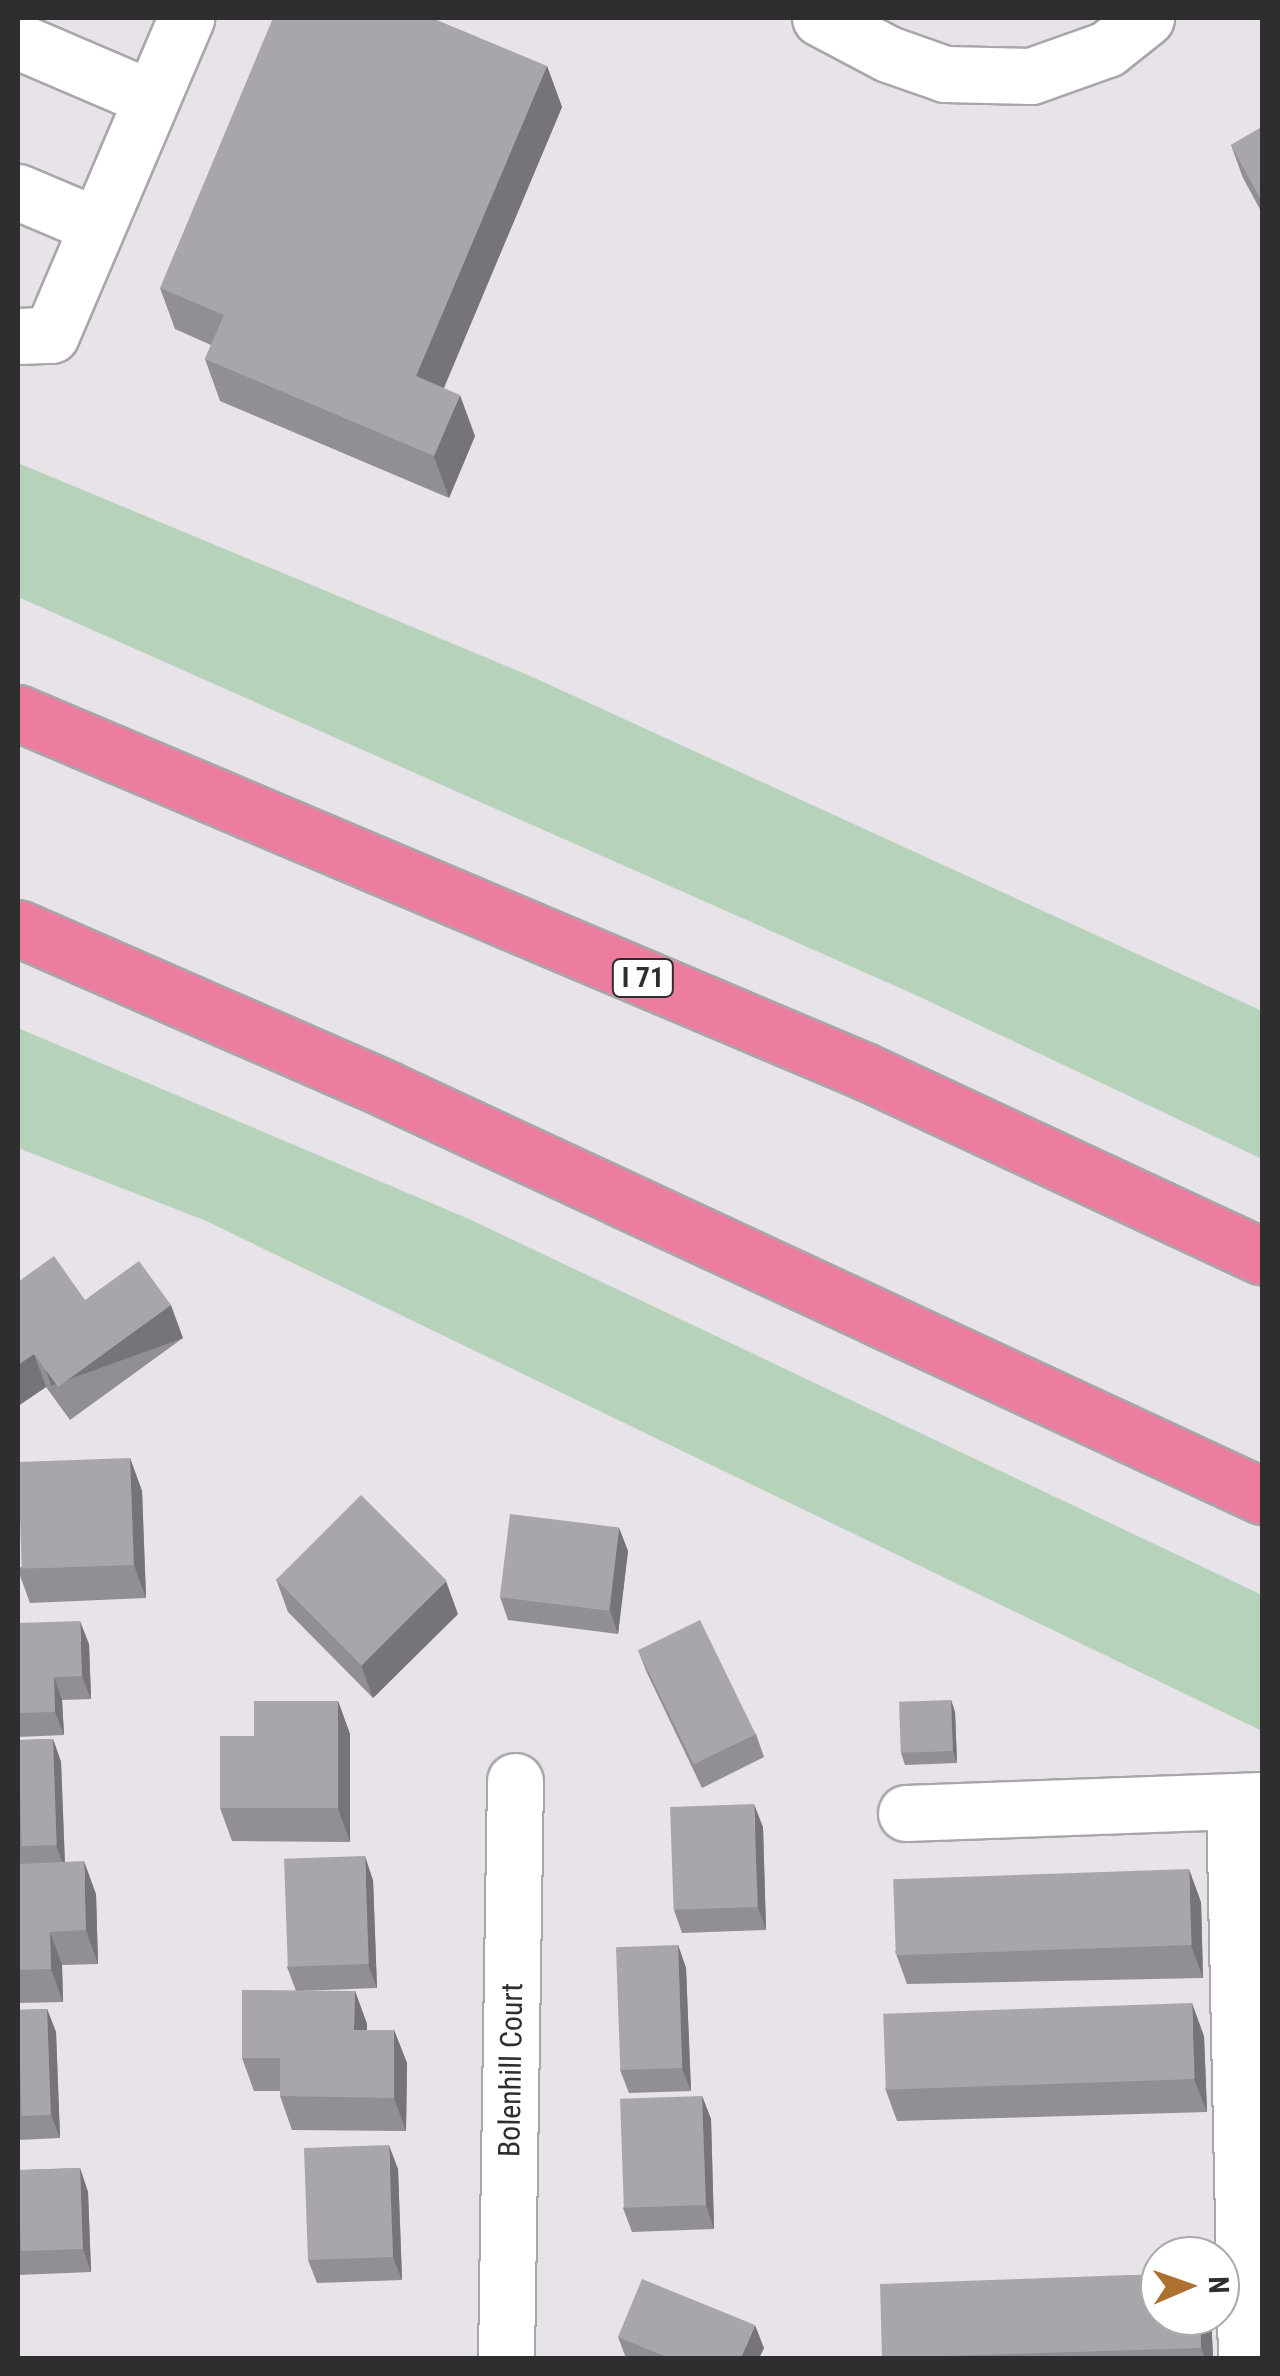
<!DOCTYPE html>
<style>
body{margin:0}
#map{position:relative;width:1280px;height:2376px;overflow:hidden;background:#e7e3e9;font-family:"Roboto Condensed",sans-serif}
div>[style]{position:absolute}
.green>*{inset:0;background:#b7d2ba}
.roads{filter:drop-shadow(2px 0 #a9a6ab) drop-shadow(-2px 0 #a9a6ab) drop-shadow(0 2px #a9a6ab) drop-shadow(0 -2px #a9a6ab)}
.minor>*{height:55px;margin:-27.5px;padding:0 27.5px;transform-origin:27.5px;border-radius:27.5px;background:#fff}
.highway>*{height:55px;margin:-27.5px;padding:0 27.5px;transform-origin:27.5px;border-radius:27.5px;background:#ed7d9f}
.wall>*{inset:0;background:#918f93}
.shaded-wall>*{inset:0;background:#767478;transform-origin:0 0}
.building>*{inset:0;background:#a9a6ab;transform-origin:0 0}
span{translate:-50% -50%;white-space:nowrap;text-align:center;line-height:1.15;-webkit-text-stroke:8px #fff;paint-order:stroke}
.shield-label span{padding:2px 8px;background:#fff;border:2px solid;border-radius:8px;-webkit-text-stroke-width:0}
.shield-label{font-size:28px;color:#2e2d2f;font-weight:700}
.street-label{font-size:30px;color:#2e2d2f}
.frame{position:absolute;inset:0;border:20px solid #2e2d2f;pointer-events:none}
.north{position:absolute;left:1140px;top:2236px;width:100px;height:100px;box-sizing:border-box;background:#fff;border:2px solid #ababac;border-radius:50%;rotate:88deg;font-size:28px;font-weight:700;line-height:40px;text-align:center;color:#2e2d2f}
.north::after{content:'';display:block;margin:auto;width:35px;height:45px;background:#ac7131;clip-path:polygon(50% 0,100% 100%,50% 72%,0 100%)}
</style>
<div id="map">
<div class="green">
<i style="clip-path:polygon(18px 463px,528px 675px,1262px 1011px,1262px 1159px,920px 997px,18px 597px)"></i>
<i style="clip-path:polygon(18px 1028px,469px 1219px,1262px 1595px,1262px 1731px,204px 1220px,18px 1148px)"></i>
</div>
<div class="roads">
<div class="minor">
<i style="left:820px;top:18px;width:77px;rotate:27.9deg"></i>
<i style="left:888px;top:54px;width:60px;rotate:19.3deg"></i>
<i style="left:945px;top:74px;width:86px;rotate:1.3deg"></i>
<i style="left:1031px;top:76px;width:81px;rotate:-19.6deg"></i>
<i style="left:1107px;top:49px;width:50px;rotate:-38.5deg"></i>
<i style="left:18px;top:41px;width:145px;rotate:23.2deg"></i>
<i style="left:18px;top:192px;width:85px;rotate:22.9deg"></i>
<i style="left:18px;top:336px;width:33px;rotate:-2deg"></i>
<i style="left:51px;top:335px;width:345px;rotate:-66.9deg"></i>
<i style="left:1234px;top:1801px;width:557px;rotate:88.77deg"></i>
<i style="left:906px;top:1813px;width:356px;rotate:-2.1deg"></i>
<i style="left:506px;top:2358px;width:577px;rotate:-89.11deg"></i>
</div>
<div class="highway">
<i style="left:18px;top:713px;width:919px;rotate:22.94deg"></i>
<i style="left:864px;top:1071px;width:439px;rotate:25deg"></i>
<i style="left:18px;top:928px;width:404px;rotate:23.6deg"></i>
<i style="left:388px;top:1090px;width:964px;rotate:24.92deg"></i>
</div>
</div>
<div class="wall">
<i style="clip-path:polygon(547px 66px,562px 107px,444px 388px,475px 436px,449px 498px,220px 401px,205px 359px,211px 345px,175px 329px,160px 288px)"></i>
<i style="clip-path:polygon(1262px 127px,1262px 213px,1243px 178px,1231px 145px)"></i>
<i style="clip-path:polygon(18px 1282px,85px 1300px,183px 1338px,70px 1420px,46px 1387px,18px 1406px)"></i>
<i style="clip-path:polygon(130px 1458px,142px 1491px,146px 1598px,30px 1603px,18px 1570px)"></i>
<i style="clip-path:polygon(619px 1528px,628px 1551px,618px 1634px,508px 1620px,500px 1597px)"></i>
<i style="clip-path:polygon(276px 1579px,458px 1614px,373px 1698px,288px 1612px)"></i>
<i style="clip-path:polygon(18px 1623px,89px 1644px,91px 1699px,62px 1700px,64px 1735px,18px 1737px)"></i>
<i style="clip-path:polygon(638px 1650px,756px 1734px,764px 1757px,702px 1788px,647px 1673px)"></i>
<i style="clip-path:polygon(951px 1700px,955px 1712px,957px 1763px,905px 1765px,901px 1753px)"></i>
<i style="clip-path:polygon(338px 1701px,350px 1734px,350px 1842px,232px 1841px,220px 1808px,254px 1736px)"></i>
<i style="clip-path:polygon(53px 1739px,61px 1762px,65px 1862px,96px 1894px,98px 1964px,62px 1965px,63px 2002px,18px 2003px,18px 1740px)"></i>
<i style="clip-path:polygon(763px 1827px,766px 1930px,682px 1933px,674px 1910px)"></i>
<i style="clip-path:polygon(373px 1880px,377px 1988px,299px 1991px,355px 1991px,367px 2024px,367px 2030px,394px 2030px,407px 2063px,406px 2131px,292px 2130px,280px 2096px,280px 2091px,254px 2091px,242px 2058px,296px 1991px,287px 1967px)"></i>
<i style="clip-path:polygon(1201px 1902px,1203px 1978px,907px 1984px,895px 1951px)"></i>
<i style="clip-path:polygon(678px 1945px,686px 1968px,691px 2091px,629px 2093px,620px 2070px)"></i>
<i style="clip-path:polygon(47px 2009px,56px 2032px,60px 2138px,18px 2140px,18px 2010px)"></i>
<i style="clip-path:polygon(1204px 2036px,1207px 2112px,897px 2121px,885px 2088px)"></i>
<i style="clip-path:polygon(702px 2096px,711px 2119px,714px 2229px,632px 2232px,623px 2208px)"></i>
<i style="clip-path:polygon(80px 2168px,88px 2192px,91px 2272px,18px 2275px,18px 2170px)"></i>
<i style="clip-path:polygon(398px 2169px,402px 2280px,317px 2283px,308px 2260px)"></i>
<i style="clip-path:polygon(1160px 2316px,1211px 2316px,1213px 2358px,882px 2358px)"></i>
<i style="clip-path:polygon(618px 2337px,764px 2348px,759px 2358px,626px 2358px)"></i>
</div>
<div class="shaded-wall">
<i style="clip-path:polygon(547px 66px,562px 107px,431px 418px,416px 376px)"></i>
<i style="clip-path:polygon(460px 395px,475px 436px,449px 498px,434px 456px)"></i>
<i style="left:171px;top:1305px;width:35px;height:140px;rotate:70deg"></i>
<i style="clip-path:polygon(34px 1354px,46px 1387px,18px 1406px,18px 1365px)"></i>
<i style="clip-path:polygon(130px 1458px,142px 1491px,146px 1598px,134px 1565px)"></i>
<i style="clip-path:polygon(619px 1528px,628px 1551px,618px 1634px,610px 1610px)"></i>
<i style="clip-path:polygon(446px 1581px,458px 1614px,373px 1698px,361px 1665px)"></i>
<i style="clip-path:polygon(80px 1621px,89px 1644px,91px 1699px,82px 1676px)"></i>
<i style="clip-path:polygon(54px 1677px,62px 1700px,64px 1735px,55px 1712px)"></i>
<i style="clip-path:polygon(951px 1700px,955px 1712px,957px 1763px,953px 1751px)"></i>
<i style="clip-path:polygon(338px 1701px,350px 1734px,350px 1842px,338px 1808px)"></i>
<i style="clip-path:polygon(53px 1739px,61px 1762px,65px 1869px,56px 1845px)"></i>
<i style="clip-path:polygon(754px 1804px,763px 1827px,766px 1930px,758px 1907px)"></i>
<i style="clip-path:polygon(365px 1856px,373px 1880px,377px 1988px,368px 1964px)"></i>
<i style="clip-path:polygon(84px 1861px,96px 1894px,98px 1964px,86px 1930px)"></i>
<i style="clip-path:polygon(1189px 1869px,1201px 1902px,1203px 1978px,1191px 1945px)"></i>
<i style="clip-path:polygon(50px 1932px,62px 1965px,63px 2002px,51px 1969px)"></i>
<i style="clip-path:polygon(678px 1945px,686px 1968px,691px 2091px,682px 2068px)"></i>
<i style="clip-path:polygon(355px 1991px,367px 2024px,366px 2063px,354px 2030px)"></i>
<i style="clip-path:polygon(1192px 2003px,1204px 2036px,1207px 2112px,1194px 2079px)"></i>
<i style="clip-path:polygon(47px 2009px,56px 2032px,60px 2138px,51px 2115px)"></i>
<i style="clip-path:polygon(394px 2030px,407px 2063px,406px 2131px,394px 2098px)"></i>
<i style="clip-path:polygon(702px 2096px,711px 2119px,714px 2229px,706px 2205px)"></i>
<i style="clip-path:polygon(389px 2145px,398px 2169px,402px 2280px,393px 2257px)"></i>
<i style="clip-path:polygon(80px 2168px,88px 2192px,91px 2272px,83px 2249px)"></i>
<i style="clip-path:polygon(1200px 2316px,1211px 2316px,1213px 2358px,1205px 2358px,1201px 2348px)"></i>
<i style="clip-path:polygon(755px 2325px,764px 2348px,759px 2358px,741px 2358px)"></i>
</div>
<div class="building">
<i style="clip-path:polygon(273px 18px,432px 18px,547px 66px,416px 376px,460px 395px,434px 456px,205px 359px,224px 315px,160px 288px)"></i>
<i style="clip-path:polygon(1262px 127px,1262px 202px,1231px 145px)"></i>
<i style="clip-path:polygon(54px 1256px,85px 1300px,139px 1261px,171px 1305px,58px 1387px,34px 1354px,18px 1365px,18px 1282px)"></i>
<i style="left:130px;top:1458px;width:107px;height:112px;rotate:88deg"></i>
<i style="left:361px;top:1495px;width:121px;height:120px;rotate:45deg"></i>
<i style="left:510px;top:1514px;width:110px;height:84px;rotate:7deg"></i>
<i style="left:700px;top:1620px;width:127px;height:69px;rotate:64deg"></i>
<i style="clip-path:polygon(80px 1621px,82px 1676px,54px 1677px,55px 1712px,18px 1713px,18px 1623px)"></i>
<i style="left:951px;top:1700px;width:51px;height:52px;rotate:88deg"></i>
<i style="clip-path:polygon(254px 1701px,338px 1701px,338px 1808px,220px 1808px,220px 1736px,254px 1736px)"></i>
<i style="left:53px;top:1739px;width:106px;height:35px;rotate:88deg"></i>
<i style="left:754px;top:1804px;width:103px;height:84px;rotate:88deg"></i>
<i style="left:365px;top:1856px;width:108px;height:81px;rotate:88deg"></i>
<i style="clip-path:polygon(84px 1861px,86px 1930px,50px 1932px,51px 1969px,18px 1970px,18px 1864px)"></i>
<i style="left:1189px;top:1869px;width:76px;height:296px;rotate:88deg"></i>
<i style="left:678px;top:1945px;width:123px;height:62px;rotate:88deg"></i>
<i style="clip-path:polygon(242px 1990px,355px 1991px,354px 2030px,394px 2030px,394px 2098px,280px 2096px,280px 2058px,242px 2058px)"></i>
<i style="left:1192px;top:2003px;width:76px;height:309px;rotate:88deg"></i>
<i style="left:47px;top:2009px;width:106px;height:29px;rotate:88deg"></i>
<i style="left:702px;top:2096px;width:109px;height:82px;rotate:88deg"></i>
<i style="left:389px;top:2145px;width:112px;height:85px;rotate:88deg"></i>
<i style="left:80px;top:2168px;width:81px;height:62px;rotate:88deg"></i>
<i style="clip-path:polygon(1160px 2274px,1160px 2316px,1200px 2316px,1201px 2348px,882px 2358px,880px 2284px)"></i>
<i style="clip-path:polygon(642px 2279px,755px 2325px,741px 2358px,669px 2358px,618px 2337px)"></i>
</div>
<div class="shield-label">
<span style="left:643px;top:978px">I 71</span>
</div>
<div class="street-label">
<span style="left:511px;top:2070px;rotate:-89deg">Bolenhill Court</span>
</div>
<div class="frame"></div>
<div class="north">N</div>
</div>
